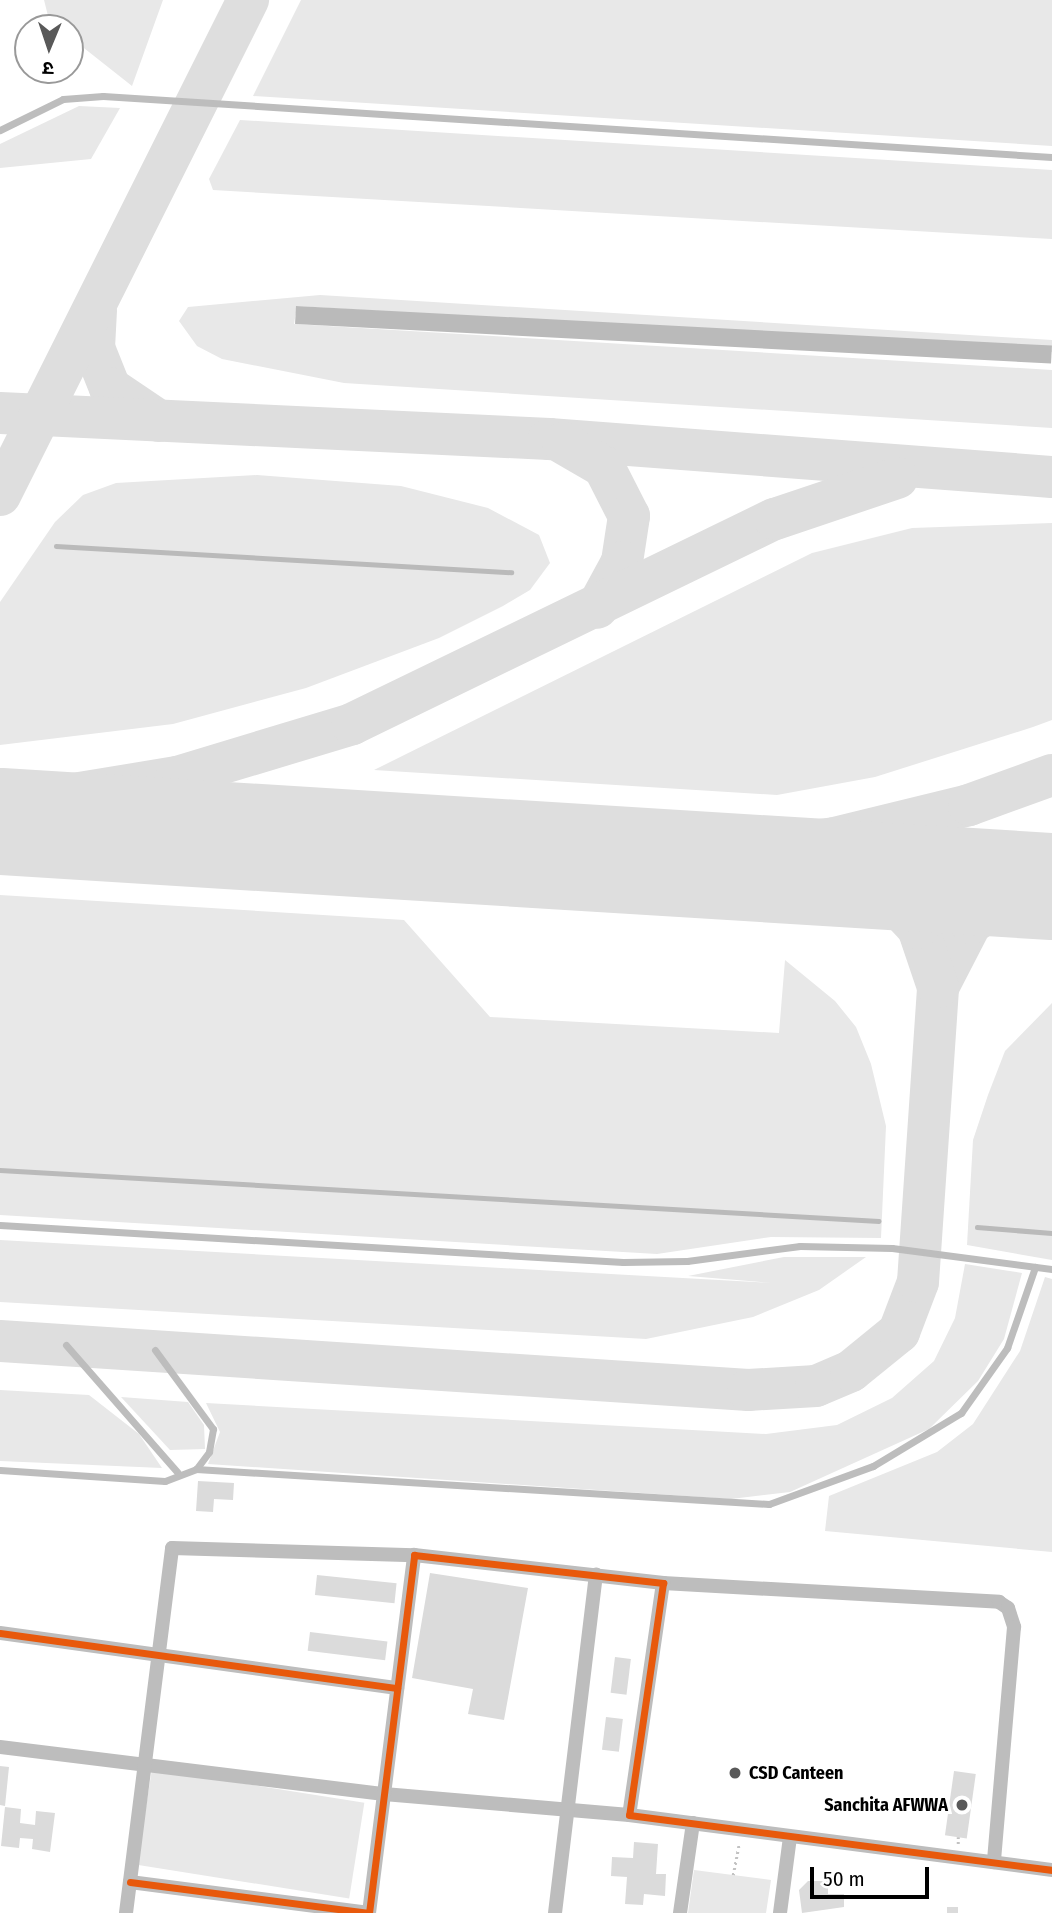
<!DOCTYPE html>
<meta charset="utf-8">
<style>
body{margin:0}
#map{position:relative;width:1052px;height:1913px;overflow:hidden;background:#fff;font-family:"Fira Sans Condensed","Noto Sans Devanagari",sans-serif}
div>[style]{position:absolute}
.green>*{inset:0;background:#e8e8e8;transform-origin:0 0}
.water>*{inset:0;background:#bababa;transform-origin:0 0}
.stream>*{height:4.5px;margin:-2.25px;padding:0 2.25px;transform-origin:2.25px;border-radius:2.25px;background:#bababa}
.taxiway>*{height:42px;margin:-21px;padding:0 21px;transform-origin:21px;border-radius:21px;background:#dedede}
.runway>*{height:107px;margin:-53.5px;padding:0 53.5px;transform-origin:53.5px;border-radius:53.5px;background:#dedede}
.building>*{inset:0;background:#dbdbdb;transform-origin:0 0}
.path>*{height:2.5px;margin-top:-1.25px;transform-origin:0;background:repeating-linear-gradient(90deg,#c2c2c2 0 2px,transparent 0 5.5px)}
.lane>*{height:7px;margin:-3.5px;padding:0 3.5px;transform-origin:3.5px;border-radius:3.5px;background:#bdbdbd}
.street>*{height:14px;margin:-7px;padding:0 7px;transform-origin:7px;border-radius:7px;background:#bdbdbd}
.cycleway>*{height:7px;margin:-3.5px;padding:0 3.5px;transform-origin:3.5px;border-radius:3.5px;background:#e8590c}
.dots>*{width:19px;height:19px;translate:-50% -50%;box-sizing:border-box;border:4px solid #fff;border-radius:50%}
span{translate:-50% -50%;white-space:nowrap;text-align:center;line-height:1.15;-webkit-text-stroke:6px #fff;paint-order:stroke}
.poi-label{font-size:18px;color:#000;font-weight:700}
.left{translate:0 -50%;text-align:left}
.right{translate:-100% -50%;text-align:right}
.north{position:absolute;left:14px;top:14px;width:70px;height:70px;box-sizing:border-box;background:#fff;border:2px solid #999;border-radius:50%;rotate:182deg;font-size:19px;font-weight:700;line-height:28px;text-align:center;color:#000}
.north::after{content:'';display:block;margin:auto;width:24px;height:32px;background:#595959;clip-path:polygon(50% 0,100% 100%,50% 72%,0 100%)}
.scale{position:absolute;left:810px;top:1867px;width:119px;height:32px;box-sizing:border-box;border:4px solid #000;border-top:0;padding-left:9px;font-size:21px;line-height:24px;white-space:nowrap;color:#000;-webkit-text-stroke:5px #fff;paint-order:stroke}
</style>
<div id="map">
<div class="green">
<i style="clip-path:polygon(44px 0,163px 0,132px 86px,70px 37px,70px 28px,49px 20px)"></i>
<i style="clip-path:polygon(301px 0,1052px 0,1052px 146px,253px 96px)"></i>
<i style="clip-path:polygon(79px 106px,120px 108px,91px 159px,0 168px,0 144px)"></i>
<i style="clip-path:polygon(240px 120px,1052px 170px,1052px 239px,213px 190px,209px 179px)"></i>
<i style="clip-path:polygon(320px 295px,1052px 340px,1052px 352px,297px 306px,294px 324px,1052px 370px,1052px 428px,344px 383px,222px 359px,197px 346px,179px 321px,188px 307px)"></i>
<i style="clip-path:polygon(257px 475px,401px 486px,488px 508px,539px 535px,550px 563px,530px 590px,503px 606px,439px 638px,306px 688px,173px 724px,0 745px,0 602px,55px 522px,83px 495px,116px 483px)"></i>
<i style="clip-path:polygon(1052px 523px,1052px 720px,1033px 727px,875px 777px,777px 795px,374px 770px,812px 553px,912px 528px)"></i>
<i style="clip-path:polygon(0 895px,404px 920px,490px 1017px,779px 1033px,785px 960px,835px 1001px,856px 1027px,871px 1064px,886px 1126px,881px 1238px,771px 1237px,657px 1254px,0 1215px)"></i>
<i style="clip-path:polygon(1052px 1003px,1052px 1260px,967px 1245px,973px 1140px,988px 1095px,1005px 1051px)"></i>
<i style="clip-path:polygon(0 1240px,772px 1283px,688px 1276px,784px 1257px,866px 1257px,819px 1290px,753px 1317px,646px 1339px,0 1302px)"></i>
<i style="clip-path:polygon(965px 1264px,1022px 1273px,1004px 1339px,978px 1381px,929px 1429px,790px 1492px,731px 1499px,208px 1464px,220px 1432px,206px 1403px,766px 1434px,837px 1425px,892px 1398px,934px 1361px,955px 1318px)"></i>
<i style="clip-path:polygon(1045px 1277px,1052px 1279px,1052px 1552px,825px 1531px,829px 1496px,937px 1452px,973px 1424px,1020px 1351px)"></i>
<i style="clip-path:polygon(0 1390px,89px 1395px,139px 1434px,162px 1468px,0 1461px)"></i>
<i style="clip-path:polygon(121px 1397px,188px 1402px,204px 1425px,205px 1449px,170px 1450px)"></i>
<i style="left:152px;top:1769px;width:215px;height:97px;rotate:9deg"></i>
<i style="clip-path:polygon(694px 1870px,771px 1880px,766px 1913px,688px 1913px)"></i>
</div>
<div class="water">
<i style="left:296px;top:306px;width:757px;height:18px;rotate:3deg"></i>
</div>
<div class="stream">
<i style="left:56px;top:546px;width:456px;rotate:3.3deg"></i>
<i style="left:0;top:1170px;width:880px;rotate:3.32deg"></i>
<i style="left:977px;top:1227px;width:75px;rotate:4.6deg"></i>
</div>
<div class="taxiway">
<i style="left:96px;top:310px;width:38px;rotate:93deg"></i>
<i style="left:94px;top:348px;width:43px;rotate:68.2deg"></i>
<i style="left:110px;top:388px;width:59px;rotate:34deg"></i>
<i style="left:0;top:413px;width:550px;rotate:2.71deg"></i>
<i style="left:549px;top:439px;width:504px;rotate:4.32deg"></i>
<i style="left:563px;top:443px;width:48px;rotate:30.3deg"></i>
<i style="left:604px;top:467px;width:55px;rotate:63deg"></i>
<i style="left:629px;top:516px;width:47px;rotate:98.7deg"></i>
<i style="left:622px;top:562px;width:52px;rotate:118.5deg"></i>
<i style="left:0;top:495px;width:554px;rotate:-63.39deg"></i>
<i style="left:0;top:806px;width:179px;rotate:-9.3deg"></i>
<i style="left:177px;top:777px;width:183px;rotate:-16.8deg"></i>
<i style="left:352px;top:724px;width:470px;rotate:-25.9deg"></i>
<i style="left:775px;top:519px;width:129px;rotate:-18.6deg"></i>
<i style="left:583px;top:859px;width:114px;rotate:-2deg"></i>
<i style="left:697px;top:855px;width:139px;rotate:-7deg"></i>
<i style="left:835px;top:838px;width:138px;rotate:-13.8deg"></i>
<i style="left:969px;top:805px;width:88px;rotate:-19.9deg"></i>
<i style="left:938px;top:987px;width:72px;rotate:-62.7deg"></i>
<i style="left:971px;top:923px;width:40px;rotate:-32.9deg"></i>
<i style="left:1005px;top:901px;width:48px;rotate:-12deg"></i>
<i style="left:0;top:1341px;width:750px;rotate:3.75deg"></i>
<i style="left:748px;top:1390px;width:68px;rotate:-3.4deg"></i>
<i style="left:816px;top:1386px;width:38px;rotate:-23deg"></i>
<i style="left:851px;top:1371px;width:62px;rotate:-39.1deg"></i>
<i style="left:899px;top:1332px;width:53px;rotate:-69.2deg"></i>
<i style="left:918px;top:1282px;width:296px;rotate:-86.1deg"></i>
<i style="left:938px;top:987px;width:62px;rotate:-108.7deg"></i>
<i style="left:918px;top:928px;width:45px;rotate:-133.2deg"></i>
<i style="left:887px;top:895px;width:48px;rotate:-157.8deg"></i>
<i style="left:843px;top:877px;width:53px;rotate:-172.5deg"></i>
</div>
<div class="runway">
<i style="left:0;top:821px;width:1054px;rotate:3.54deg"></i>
</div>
<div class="building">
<i style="clip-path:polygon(198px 1481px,234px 1483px,233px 1500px,214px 1499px,213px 1512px,196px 1511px)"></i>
<i style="clip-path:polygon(430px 1573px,528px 1588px,504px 1720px,468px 1714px,473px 1689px,412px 1678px)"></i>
<i style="left:317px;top:1575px;width:80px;height:20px;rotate:6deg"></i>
<i style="left:310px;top:1632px;width:78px;height:19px;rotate:7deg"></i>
<i style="left:615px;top:1657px;width:16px;height:36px;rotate:7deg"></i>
<i style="left:606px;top:1717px;width:17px;height:33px;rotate:7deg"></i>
<i style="clip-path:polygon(0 1766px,9px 1767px,5px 1806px,0 1805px)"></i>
<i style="left:954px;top:1771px;width:22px;height:65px;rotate:8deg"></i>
<i style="clip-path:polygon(5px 1807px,21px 1809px,20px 1823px,35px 1825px,36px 1811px,55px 1813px,50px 1852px,32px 1849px,33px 1839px,20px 1838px,19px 1848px,1px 1846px)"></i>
<i style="clip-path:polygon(634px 1842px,658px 1844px,656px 1874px,666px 1874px,665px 1896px,644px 1894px,643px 1905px,625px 1904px,627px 1877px,611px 1876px,612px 1857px,633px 1858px)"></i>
<i style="clip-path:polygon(808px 1881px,828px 1881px,828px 1894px,844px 1894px,844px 1907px,802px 1913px,799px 1890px)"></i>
<i style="left:947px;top:1907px;width:11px;height:6px"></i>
</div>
<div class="path">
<i style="left:958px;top:1844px;width:7px;rotate:-90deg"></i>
<i style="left:733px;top:1875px;width:32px;rotate:-79deg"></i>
</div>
<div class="lane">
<i style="left:0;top:130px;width:70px;rotate:-26.2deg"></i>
<i style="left:63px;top:99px;width:40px;rotate:-4.3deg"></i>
<i style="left:103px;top:96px;width:951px;rotate:3.68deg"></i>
<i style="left:0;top:1225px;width:624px;rotate:3.4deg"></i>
<i style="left:623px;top:1262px;width:64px;rotate:-0.9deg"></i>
<i style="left:687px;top:1261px;width:114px;rotate:-7.6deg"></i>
<i style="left:800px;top:1246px;width:92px;rotate:1.2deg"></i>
<i style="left:892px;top:1248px;width:161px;rotate:7.5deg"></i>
<i style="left:66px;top:1345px;width:169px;rotate:48.8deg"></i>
<i style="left:155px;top:1350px;width:98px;rotate:53.7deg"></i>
<i style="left:213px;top:1429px;width:23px;rotate:100deg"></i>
<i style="left:209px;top:1452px;width:21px;rotate:127deg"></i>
<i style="left:0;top:1470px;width:165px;rotate:3.8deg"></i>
<i style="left:165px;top:1481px;width:33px;rotate:-21deg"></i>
<i style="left:196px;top:1469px;width:574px;rotate:3.5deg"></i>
<i style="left:769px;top:1504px;width:111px;rotate:-20.1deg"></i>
<i style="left:873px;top:1466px;width:103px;rotate:-31.1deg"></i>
<i style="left:961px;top:1413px;width:80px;rotate:-54.7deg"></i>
<i style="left:1007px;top:1348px;width:86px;rotate:-70.9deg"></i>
</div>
<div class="street">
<i style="left:663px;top:1583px;width:337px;rotate:3.2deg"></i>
<i style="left:999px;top:1602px;width:11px;rotate:34deg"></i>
<i style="left:1008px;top:1608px;width:20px;rotate:72deg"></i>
<i style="left:1014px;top:1627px;width:236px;rotate:94.9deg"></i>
<i style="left:0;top:1633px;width:401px;rotate:7.9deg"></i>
<i style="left:0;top:1747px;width:387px;rotate:7deg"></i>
<i style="left:384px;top:1794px;width:246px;rotate:4.9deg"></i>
<i style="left:130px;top:1882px;width:241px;rotate:7.4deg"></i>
<i style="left:369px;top:1913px;width:361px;rotate:-82.8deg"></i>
<i style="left:414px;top:1555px;width:251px;rotate:6.4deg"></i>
<i style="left:663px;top:1583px;width:234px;rotate:98.3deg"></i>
<i style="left:629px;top:1815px;width:427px;rotate:7.4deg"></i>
<i style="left:126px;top:1913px;width:368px;rotate:-82.8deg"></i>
<i style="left:172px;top:1548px;width:242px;rotate:1.7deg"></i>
<i style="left:555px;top:1913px;width:341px;rotate:-83.1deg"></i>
<i style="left:680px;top:1913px;width:91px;rotate:-81.8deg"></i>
<i style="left:780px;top:1913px;width:77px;rotate:-82.5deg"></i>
</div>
<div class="cycleway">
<i style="left:0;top:1633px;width:401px;rotate:7.9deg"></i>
<i style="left:130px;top:1882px;width:241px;rotate:7.4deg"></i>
<i style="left:369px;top:1913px;width:361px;rotate:-82.8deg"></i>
<i style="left:414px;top:1555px;width:251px;rotate:6.4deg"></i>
<i style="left:663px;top:1583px;width:234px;rotate:98.3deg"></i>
<i style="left:629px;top:1815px;width:427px;rotate:7.4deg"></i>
</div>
<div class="dots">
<i style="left:735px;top:1773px;background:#595959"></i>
<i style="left:962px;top:1805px;background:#595959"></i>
</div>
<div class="poi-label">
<span class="left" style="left:749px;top:1773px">CSD Canteen</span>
<span class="right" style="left:948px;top:1805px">Sanchita AFWWA</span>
</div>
<div class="north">उ</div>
<div class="scale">50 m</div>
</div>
